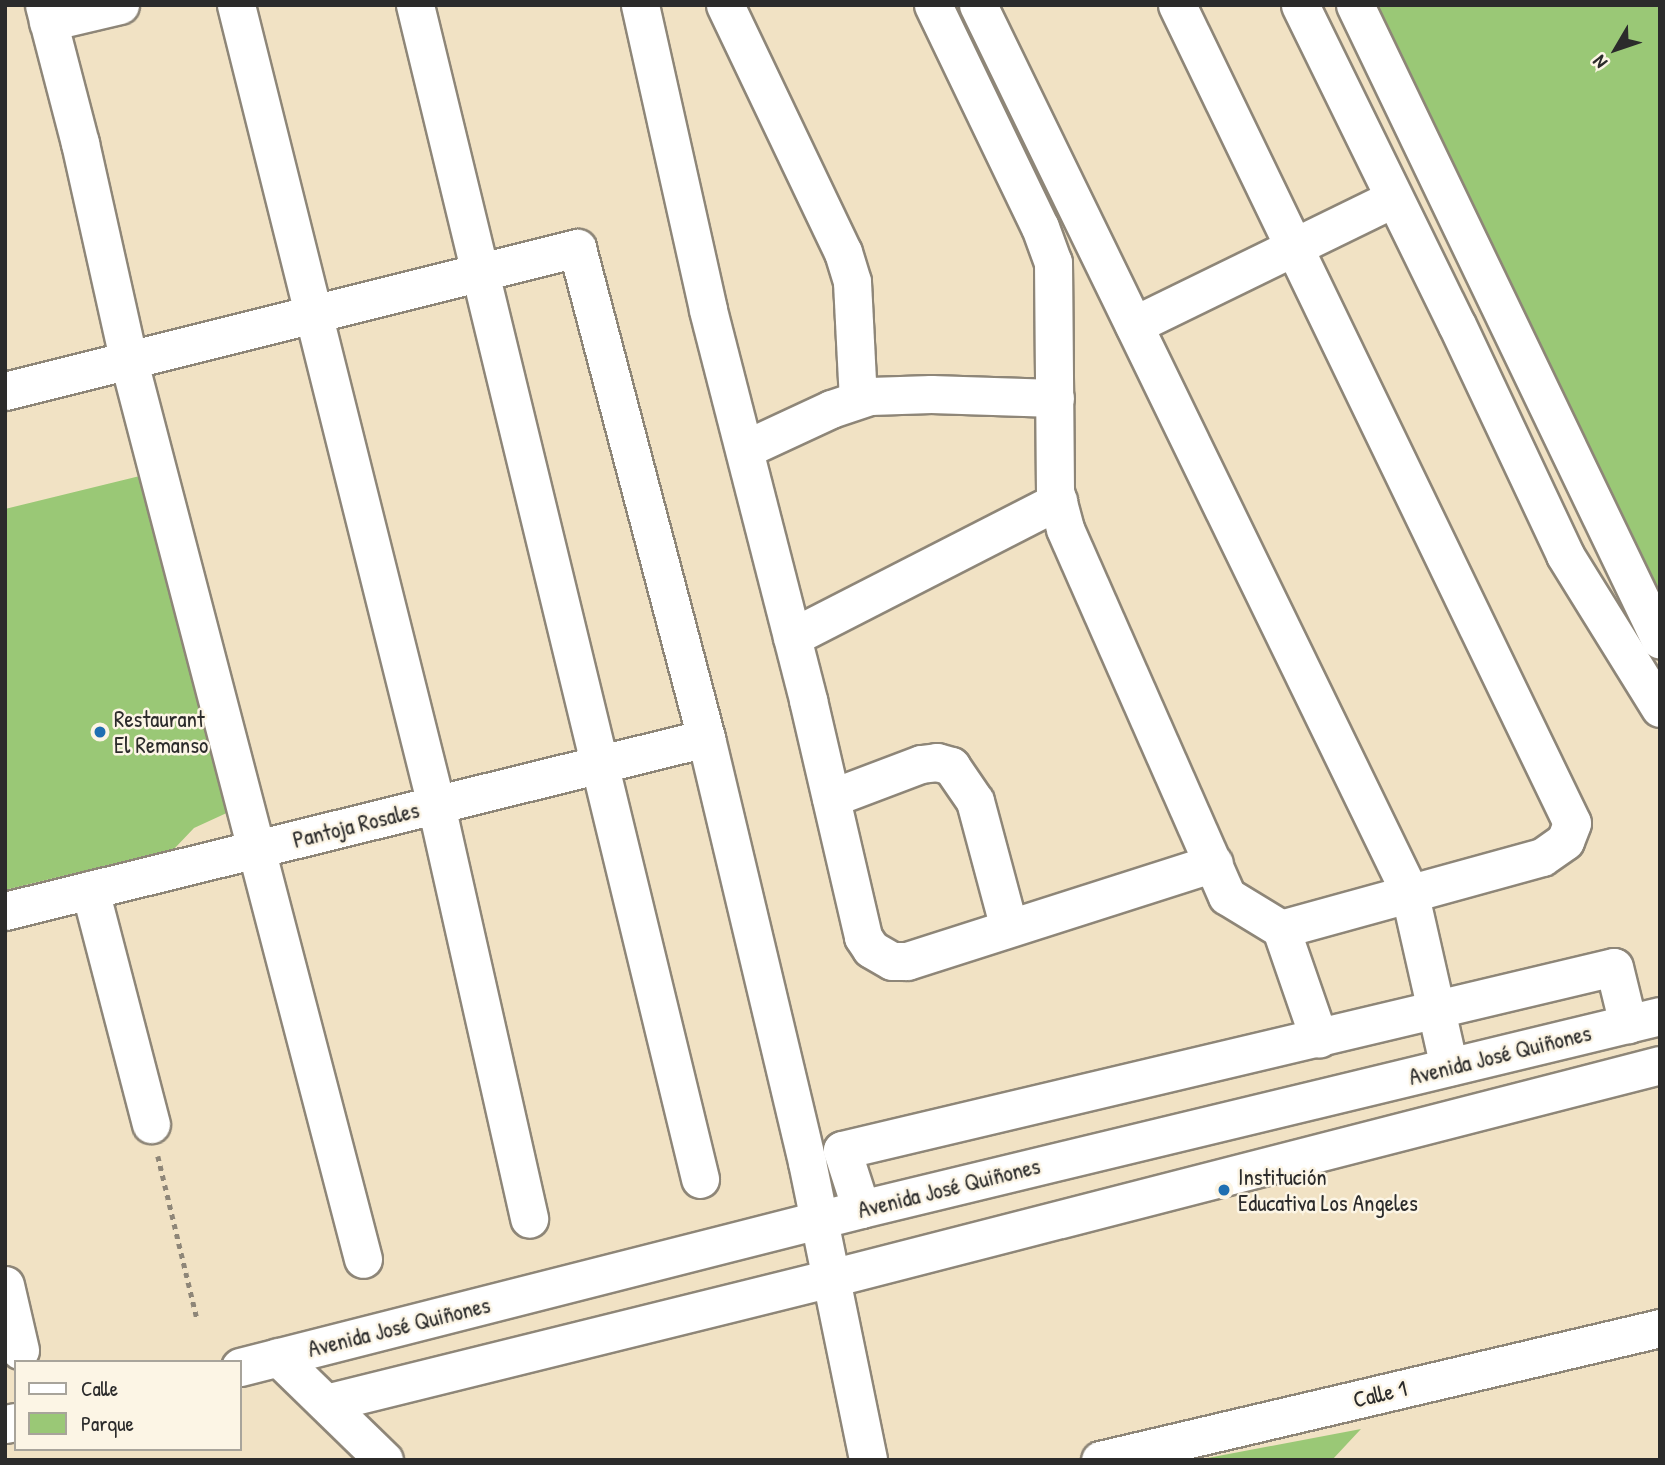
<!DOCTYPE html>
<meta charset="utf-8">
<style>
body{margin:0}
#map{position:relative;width:1665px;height:1465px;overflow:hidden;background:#f1e2c4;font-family:"Patrick Hand",sans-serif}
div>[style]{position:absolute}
.green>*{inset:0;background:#9ac876}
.path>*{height:4.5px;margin-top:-2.25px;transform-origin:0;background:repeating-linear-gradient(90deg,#8e8678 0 5px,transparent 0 10px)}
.roads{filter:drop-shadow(2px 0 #8e8678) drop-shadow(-2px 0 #8e8678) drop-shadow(0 2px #8e8678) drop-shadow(0 -2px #8e8678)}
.minor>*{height:37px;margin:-18.5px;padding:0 18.5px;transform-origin:18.5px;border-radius:18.5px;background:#fff}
.dots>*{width:19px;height:19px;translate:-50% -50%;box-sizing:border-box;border:4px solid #fcf5e5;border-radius:50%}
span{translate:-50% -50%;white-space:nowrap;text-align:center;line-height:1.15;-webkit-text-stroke:5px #fcf5e5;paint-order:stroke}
.poi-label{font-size:23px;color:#2b2b2b}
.left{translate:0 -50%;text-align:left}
.street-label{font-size:23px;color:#2b2b2b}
.frame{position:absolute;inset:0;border:7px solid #2b2b2b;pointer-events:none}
.legend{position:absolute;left:14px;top:1360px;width:228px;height:91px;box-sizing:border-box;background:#fcf5e5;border:2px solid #a8a49b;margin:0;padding:9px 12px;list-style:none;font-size:21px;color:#2b2b2b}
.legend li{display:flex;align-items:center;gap:14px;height:35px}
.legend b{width:35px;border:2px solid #a8a49b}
.north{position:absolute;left:1581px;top:14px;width:70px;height:70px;-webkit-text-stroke:5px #fcf5e5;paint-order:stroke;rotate:231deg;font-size:19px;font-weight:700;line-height:28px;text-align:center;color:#2b2b2b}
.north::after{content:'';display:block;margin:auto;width:24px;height:32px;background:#2b2b2b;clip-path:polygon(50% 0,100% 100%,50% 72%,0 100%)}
</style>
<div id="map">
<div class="green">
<i style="clip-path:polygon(1341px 5px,1660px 5px,1660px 615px)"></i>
<i style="clip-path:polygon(148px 474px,231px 811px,194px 828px,174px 849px,5px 890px,5px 509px)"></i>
<i style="clip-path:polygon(1361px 1429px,1332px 1460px,1197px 1460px)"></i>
</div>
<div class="path">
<i style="left:158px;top:1156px;width:168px;rotate:76.5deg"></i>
</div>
<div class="roads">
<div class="minor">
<i style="left:44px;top:5px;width:143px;rotate:75.4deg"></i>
<i style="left:80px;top:143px;width:220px;rotate:77.4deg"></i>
<i style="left:128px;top:358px;width:931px;rotate:75.38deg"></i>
<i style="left:236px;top:5px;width:825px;rotate:75.96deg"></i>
<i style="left:436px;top:805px;width:424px;rotate:77.3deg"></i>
<i style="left:415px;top:5px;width:1208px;rotate:76.35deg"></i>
<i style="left:640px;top:5px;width:312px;rotate:77.4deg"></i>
<i style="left:708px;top:310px;width:403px;rotate:75.6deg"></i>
<i style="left:808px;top:700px;width:243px;rotate:76.9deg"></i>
<i style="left:863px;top:937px;width:14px;rotate:56deg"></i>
<i style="left:871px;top:949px;width:24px;rotate:30deg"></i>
<i style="left:892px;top:961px;width:15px"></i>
<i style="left:907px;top:961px;width:322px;rotate:-17.7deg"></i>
<i style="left:725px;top:5px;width:274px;rotate:64.5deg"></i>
<i style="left:843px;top:252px;width:31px;rotate:73deg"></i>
<i style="left:852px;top:282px;width:117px;rotate:87.1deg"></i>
<i style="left:933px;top:5px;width:246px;rotate:64.3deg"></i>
<i style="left:1040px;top:227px;width:37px;rotate:70deg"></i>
<i style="left:1053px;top:262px;width:229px;rotate:89.5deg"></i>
<i style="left:1055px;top:491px;width:39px;rotate:75deg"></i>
<i style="left:1065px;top:529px;width:401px;rotate:66.2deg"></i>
<i style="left:1227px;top:896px;width:63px;rotate:31.4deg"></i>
<i style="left:1281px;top:929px;width:116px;rotate:70.9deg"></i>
<i style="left:978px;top:5px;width:985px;rotate:64.06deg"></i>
<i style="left:1409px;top:891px;width:180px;rotate:77.2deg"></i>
<i style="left:1177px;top:5px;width:908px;rotate:64.22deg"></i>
<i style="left:1572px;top:823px;width:19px;rotate:111deg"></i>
<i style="left:1565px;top:841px;width:28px;rotate:145deg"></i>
<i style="left:1542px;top:857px;width:271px;rotate:164.6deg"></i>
<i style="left:1300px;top:5px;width:356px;rotate:63.9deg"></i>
<i style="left:1457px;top:325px;width:254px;rotate:64.8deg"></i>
<i style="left:1565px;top:555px;width:180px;rotate:58.2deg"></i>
<i style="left:1355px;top:5px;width:704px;rotate:64.34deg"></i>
<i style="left:48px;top:22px;width:74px;rotate:-13.3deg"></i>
<i style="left:1134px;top:325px;width:289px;rotate:-26deg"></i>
<i style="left:5px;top:391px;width:590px;rotate:-14.04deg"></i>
<i style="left:577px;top:248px;width:507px;rotate:75.25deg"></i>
<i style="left:706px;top:738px;width:436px;rotate:76.6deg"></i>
<i style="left:807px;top:1162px;width:304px;rotate:78.4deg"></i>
<i style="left:745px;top:449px;width:95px;rotate:-24.9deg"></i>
<i style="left:831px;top:409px;width:41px;rotate:-18.4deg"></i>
<i style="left:870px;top:396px;width:61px;rotate:-1.9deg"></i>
<i style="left:931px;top:394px;width:124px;rotate:1.8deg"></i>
<i style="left:792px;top:637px;width:299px;rotate:-27.1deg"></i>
<i style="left:831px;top:798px;width:96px;rotate:-20.7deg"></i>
<i style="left:921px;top:764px;width:16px;rotate:-7deg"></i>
<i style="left:937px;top:762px;width:15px;rotate:16deg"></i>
<i style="left:951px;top:766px;width:42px;rotate:55.6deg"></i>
<i style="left:975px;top:801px;width:131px;rotate:75deg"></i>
<i style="left:90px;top:890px;width:242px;rotate:75.4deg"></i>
<i style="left:5px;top:911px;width:722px;rotate:-13.86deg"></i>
<i style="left:861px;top:1209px;width:62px;rotate:-107.9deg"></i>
<i style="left:842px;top:1150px;width:793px;rotate:-13.34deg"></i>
<i style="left:1614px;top:967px;width:59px;rotate:76.2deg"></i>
<i style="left:5px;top:1285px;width:67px;rotate:77deg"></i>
<i style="left:278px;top:1357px;width:148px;rotate:44.2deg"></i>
<i style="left:240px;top:1367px;width:641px;rotate:-14.27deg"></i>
<i style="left:861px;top:1209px;width:822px;rotate:-13.58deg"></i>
<i style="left:326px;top:1403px;width:520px;rotate:-13.9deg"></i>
<i style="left:831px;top:1278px;width:856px;rotate:-14.41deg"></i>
<i style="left:5px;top:1424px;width:11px;rotate:-10deg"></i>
<i style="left:1100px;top:1460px;width:575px;rotate:-13.26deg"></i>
</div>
</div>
<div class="dots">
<i style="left:100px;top:732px;background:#1f6fb2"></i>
<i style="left:1224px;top:1190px;background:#1f6fb2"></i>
</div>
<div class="poi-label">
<span class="left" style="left:114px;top:732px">Restaurant<br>El Remanso</span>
<span class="left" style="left:1238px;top:1190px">Institución<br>Educativa Los Angeles</span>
</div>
<div class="street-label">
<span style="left:356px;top:825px;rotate:-14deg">Pantoja Rosales</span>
<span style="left:1500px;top:1055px;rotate:-14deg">Avenida José Quiñones</span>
<span style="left:949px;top:1188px;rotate:-14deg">Avenida José Quiñones</span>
<span style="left:399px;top:1327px;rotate:-14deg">Avenida José Quiñones</span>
<span style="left:1380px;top:1394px;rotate:-13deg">Calle 1</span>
</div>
<div class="frame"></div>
<ul class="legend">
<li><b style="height:9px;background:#fff"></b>Calle</li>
<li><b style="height:19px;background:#9ac876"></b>Parque</li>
</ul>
<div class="north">N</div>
</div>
